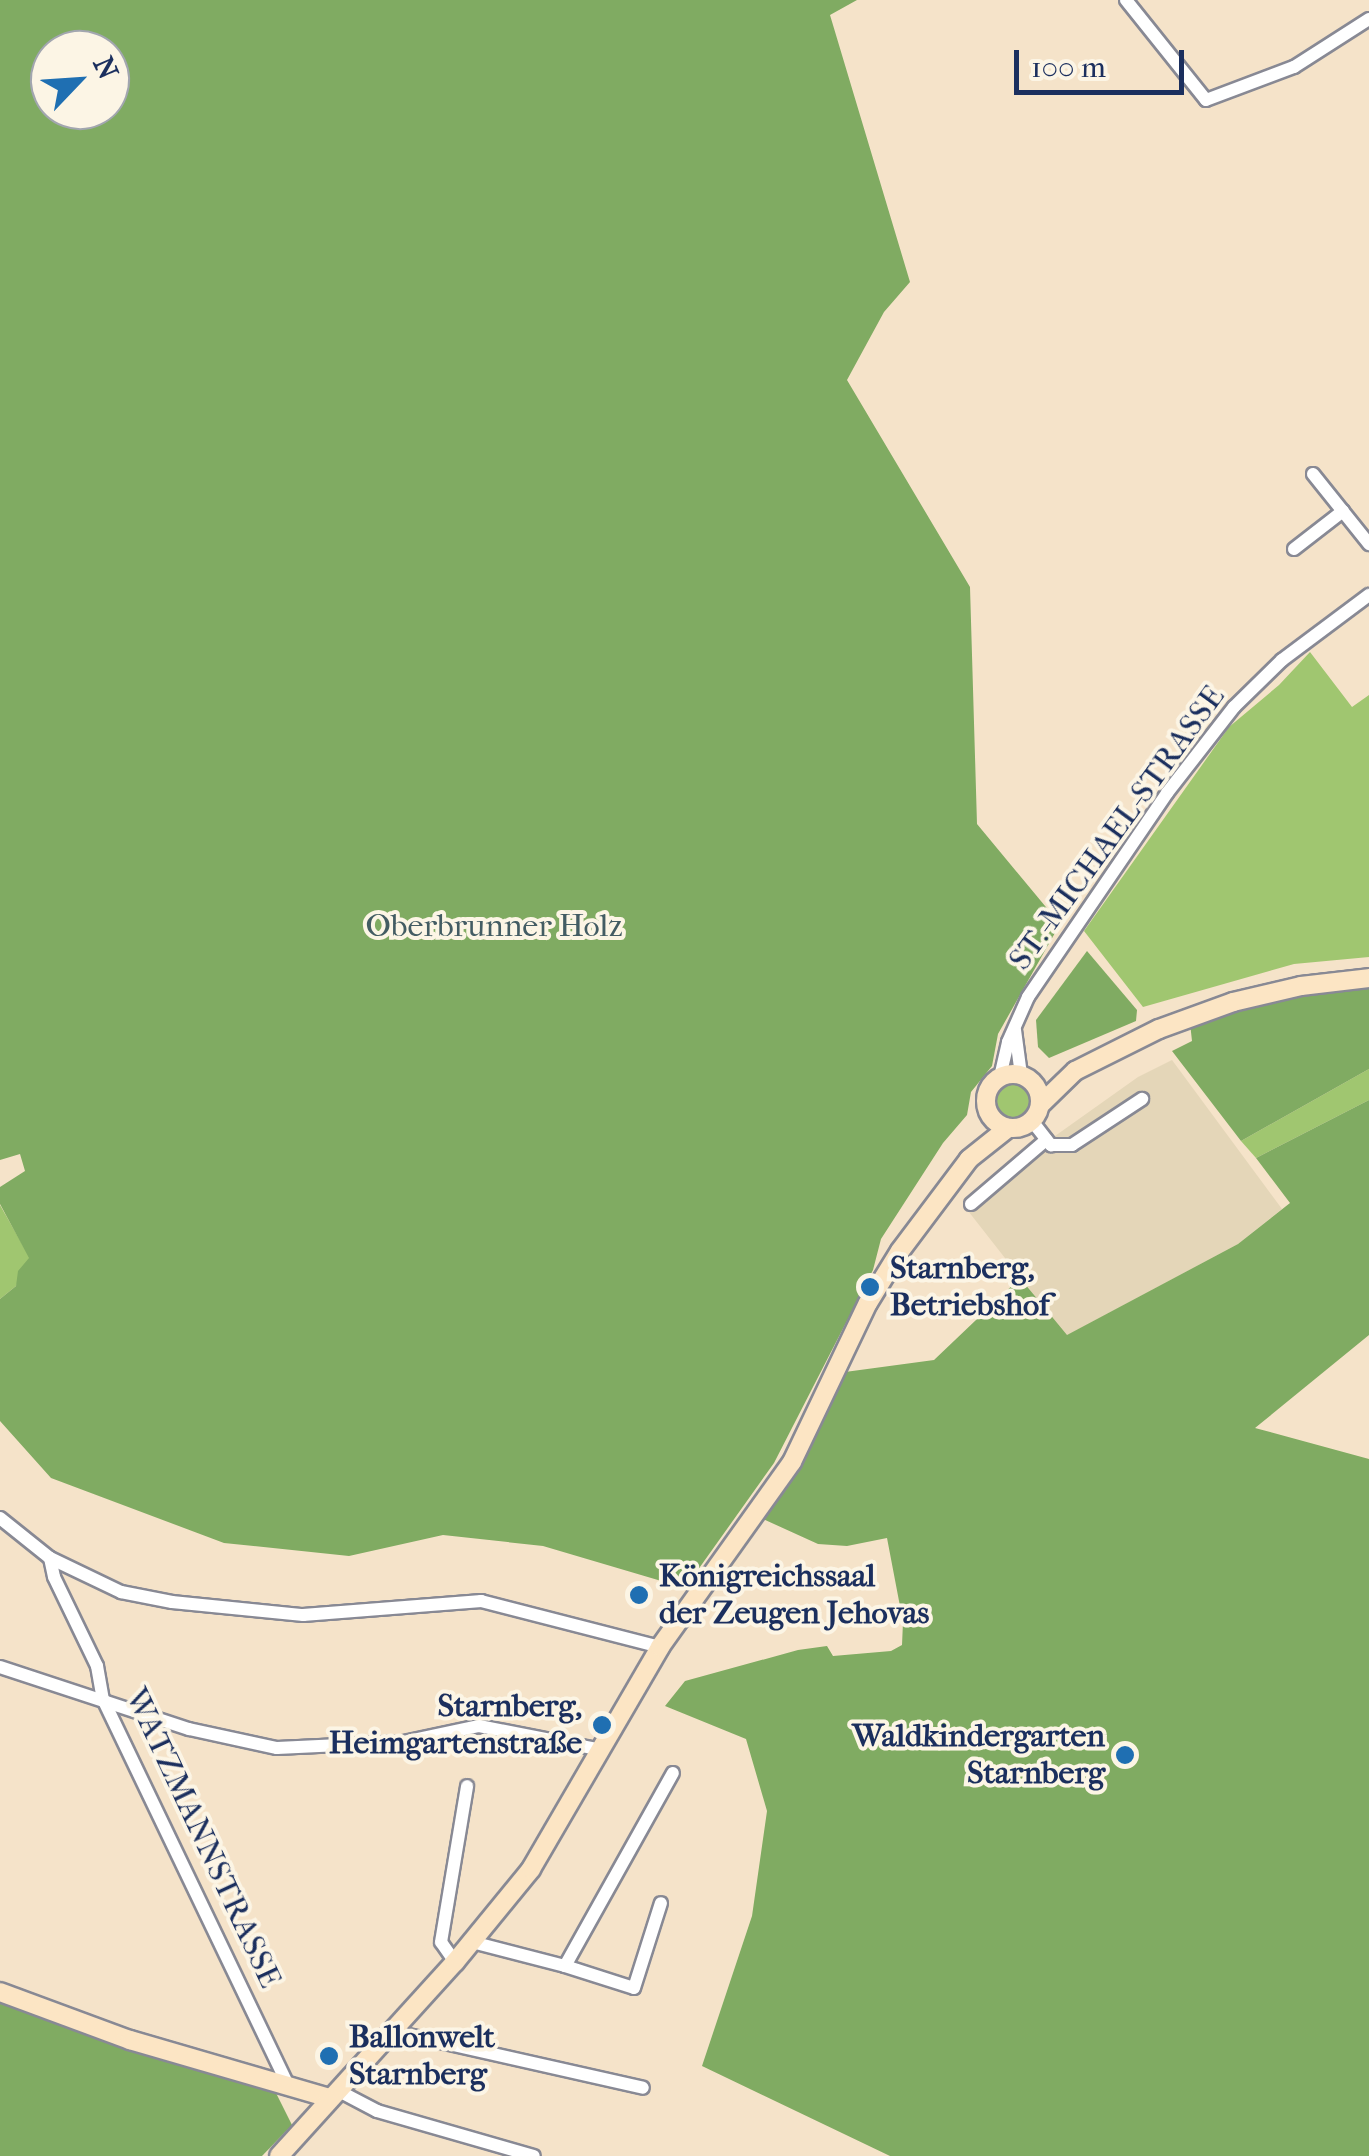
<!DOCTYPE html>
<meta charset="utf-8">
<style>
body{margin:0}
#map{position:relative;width:1369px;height:2156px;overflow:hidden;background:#f5e3c9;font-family:"IM FELL French Canon",serif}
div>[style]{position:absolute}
.built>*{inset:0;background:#e4d6b8}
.green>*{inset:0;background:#a0c670}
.round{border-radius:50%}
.forest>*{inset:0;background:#80ab62}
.roads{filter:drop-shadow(2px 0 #888994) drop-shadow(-2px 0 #888994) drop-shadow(0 2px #888994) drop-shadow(0 -2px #888994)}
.street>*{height:12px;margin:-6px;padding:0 6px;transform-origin:6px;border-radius:6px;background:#fff}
.secondary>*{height:18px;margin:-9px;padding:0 9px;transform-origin:9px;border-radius:9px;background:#fce5c4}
.secondary>.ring{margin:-9px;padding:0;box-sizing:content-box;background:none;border:18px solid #fce5c4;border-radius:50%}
.dots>*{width:28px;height:28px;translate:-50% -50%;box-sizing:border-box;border:5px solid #fcf5e5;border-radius:50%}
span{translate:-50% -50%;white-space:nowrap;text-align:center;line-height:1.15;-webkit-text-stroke:8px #fcf5e5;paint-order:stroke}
.street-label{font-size:32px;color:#1b2f5e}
.park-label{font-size:32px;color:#435c63}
.poi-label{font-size:32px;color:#1b2f5e;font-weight:700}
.left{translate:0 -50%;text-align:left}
.right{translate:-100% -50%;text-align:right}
.north{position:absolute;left:30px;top:30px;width:100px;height:100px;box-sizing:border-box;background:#fcf5e5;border:2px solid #a2a6af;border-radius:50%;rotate:65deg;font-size:28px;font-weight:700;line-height:40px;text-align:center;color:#1b2f5e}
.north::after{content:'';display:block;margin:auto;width:35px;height:45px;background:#1f6fb2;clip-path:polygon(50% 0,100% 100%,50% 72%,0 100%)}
.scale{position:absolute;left:1014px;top:50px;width:170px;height:45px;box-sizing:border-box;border:5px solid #1b2f5e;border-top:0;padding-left:12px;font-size:30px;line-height:35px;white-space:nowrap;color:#1b2f5e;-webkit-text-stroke:8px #fcf5e5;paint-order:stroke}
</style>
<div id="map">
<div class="built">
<i style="clip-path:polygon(1172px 1060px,1282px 1209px,1238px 1244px,1066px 1336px,965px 1207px,1030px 1147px,1055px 1136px,1138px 1077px)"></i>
</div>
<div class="green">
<i style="clip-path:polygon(1310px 652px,1352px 707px,1369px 695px,1369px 957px,1294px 964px,1143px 1007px,1084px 931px,1229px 727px,1279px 685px)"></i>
<i style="clip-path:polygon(1369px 1069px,1369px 1100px,1256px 1158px,1241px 1141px)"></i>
<i class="round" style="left:993px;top:1081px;width:40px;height:40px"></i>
<i style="clip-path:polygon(0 1205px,30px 1258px,16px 1286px,0 1299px)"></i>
</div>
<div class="forest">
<i style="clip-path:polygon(evenodd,0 0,857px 0,830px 15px,910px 282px,884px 312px,847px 380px,970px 587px,977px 824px,1060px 924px,998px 1034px,992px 1066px,971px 1092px,967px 1115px,943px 1143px,881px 1239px,873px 1270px,774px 1463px,685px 1588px,543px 1546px,443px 1535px,349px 1556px,224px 1543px,51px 1478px,0 1421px,0 1299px,16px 1286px,18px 1271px,29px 1258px,0 1204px,0 1187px,25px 1171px,20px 1154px,0 1160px,0 0,50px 50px,110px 50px,110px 110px,50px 110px,50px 50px)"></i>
<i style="clip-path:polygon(1087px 951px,1137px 1010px,1136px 1021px,1049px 1058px,1038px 1047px,1036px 1020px)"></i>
<i style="clip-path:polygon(1369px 985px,1369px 1069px,1241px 1141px,1172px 1051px,1192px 1041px,1190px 1023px,1272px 998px)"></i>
<i style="clip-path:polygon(1369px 1100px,1369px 1335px,1255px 1428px,1369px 1459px,1369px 2156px,890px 2156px,702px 2066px,752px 1916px,767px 1811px,746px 1739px,665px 1706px,685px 1681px,798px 1650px,827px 1646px,833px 1656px,891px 1651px,902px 1645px,903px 1622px,887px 1538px,847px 1546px,818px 1544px,763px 1519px,800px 1464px,845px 1372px,934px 1360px,1020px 1278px,1067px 1335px,1238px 1244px,1290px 1203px,1256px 1158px)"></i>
<i style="clip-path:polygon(0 1990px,269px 2079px,292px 2125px,262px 2156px,0 2156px)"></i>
</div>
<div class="roads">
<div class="street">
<i style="left:1126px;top:0;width:128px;rotate:51.3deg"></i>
<i style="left:1206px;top:100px;width:94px;rotate:-20.6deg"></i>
<i style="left:1294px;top:67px;width:89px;rotate:-32.6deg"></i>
<i style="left:1313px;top:474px;width:90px;rotate:51.3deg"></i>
<i style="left:1294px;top:549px;width:62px;rotate:-37.8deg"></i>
<i style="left:1015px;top:1030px;width:45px;rotate:82.4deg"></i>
<i style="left:1000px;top:1077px;width:36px;rotate:-77deg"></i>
<i style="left:1008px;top:1042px;width:49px;rotate:-66deg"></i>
<i style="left:1028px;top:997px;width:247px;rotate:-55.7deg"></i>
<i style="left:1167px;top:793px;width:109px;rotate:-52.1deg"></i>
<i style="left:1234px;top:707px;width:67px;rotate:-44.4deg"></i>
<i style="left:1282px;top:660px;width:109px;rotate:-36.8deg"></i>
<i style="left:1032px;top:1121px;width:31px;rotate:52deg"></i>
<i style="left:1051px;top:1145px;width:21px"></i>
<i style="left:1072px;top:1145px;width:84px;rotate:-33.3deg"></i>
<i style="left:971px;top:1204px;width:99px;rotate:-40.5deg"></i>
<i style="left:0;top:1518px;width:64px;rotate:38.7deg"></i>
<i style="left:50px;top:1558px;width:79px;rotate:25.6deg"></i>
<i style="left:121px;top:1592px;width:52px;rotate:11.1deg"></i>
<i style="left:172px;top:1602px;width:132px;rotate:5.7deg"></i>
<i style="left:303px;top:1615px;width:179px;rotate:-4.5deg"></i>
<i style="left:481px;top:1601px;width:185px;rotate:14.4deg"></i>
<i style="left:50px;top:1558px;width:19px;rotate:78deg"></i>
<i style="left:54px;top:1577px;width:99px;rotate:64.2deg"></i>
<i style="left:97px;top:1666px;width:34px;rotate:80deg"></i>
<i style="left:103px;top:1699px;width:428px;rotate:64.4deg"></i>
<i style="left:0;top:1667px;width:199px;rotate:18.2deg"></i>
<i style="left:189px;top:1729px;width:90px;rotate:12.2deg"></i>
<i style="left:277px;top:1748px;width:126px;rotate:-2.7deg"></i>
<i style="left:403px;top:1742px;width:78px;rotate:-11.9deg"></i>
<i style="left:479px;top:1726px;width:126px;rotate:11deg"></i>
<i style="left:472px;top:1942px;width:96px;rotate:14.5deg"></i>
<i style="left:565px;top:1966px;width:221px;rotate:-60.8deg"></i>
<i style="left:455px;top:1962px;width:24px;rotate:-125deg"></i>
<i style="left:441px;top:1942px;width:158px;rotate:-80.5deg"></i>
<i style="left:565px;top:1966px;width:72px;rotate:17.7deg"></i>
<i style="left:634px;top:1988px;width:89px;rotate:-72.4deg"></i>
<i style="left:391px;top:2031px;width:258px;rotate:12.7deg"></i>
<i style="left:337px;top:2090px;width:45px;rotate:27.7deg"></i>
<i style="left:377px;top:2111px;width:163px;rotate:16deg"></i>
</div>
<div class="secondary">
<i class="ring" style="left:986px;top:1074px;width:36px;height:36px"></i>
<i style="left:1040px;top:1105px;width:49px;rotate:-44.2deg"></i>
<i style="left:1075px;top:1071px;width:94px;rotate:-26.6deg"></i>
<i style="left:1159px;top:1029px;width:79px;rotate:-20deg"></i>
<i style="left:1233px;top:1002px;width:70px;rotate:-13.2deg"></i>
<i style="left:1301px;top:986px;width:68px;rotate:-6.7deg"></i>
<i style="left:0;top:1992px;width:139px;rotate:20.3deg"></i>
<i style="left:130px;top:2040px;width:208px;rotate:16.2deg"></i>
<i style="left:279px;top:2156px;width:262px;rotate:-47.8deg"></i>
<i style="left:455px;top:1962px;width:120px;rotate:-50.7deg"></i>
<i style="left:531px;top:1869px;width:257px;rotate:-59.8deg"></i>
<i style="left:660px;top:1647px;width:227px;rotate:-54.5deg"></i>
<i style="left:792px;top:1462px;width:176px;rotate:-64.5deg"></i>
<i style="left:868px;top:1303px;width:61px;rotate:-58.4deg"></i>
<i style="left:900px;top:1251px;width:115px;rotate:-53.1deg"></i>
<i style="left:969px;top:1159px;width:50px;rotate:-38.5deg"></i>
</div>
</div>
<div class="dots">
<i style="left:870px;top:1287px;background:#1f6fb2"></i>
<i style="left:639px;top:1595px;background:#1f6fb2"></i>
<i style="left:602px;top:1725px;background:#1f6fb2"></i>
<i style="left:1125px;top:1755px;background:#1f6fb2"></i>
<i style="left:329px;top:2056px;background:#1f6fb2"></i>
</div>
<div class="street-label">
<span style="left:1117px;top:828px;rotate:-54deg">ST.-MICHAEL-STRASSE</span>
<span style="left:203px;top:1838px;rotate:65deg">WATZMANNSTRASSE</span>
</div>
<div class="park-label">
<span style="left:494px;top:926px">Oberbrunner Holz</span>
</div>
<div class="poi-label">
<span class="left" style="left:890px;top:1287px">Starnberg,<br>Betriebshof</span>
<span class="left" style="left:659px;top:1595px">Königreichssaal<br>der Zeugen Jehovas</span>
<span class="right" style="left:582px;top:1725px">Starnberg,<br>Heimgartenstraße</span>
<span class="right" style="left:1105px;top:1755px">Waldkindergarten<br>Starnberg</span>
<span class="left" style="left:349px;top:2056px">Ballonwelt<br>Starnberg</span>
</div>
<div class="north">N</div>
<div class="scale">100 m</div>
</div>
